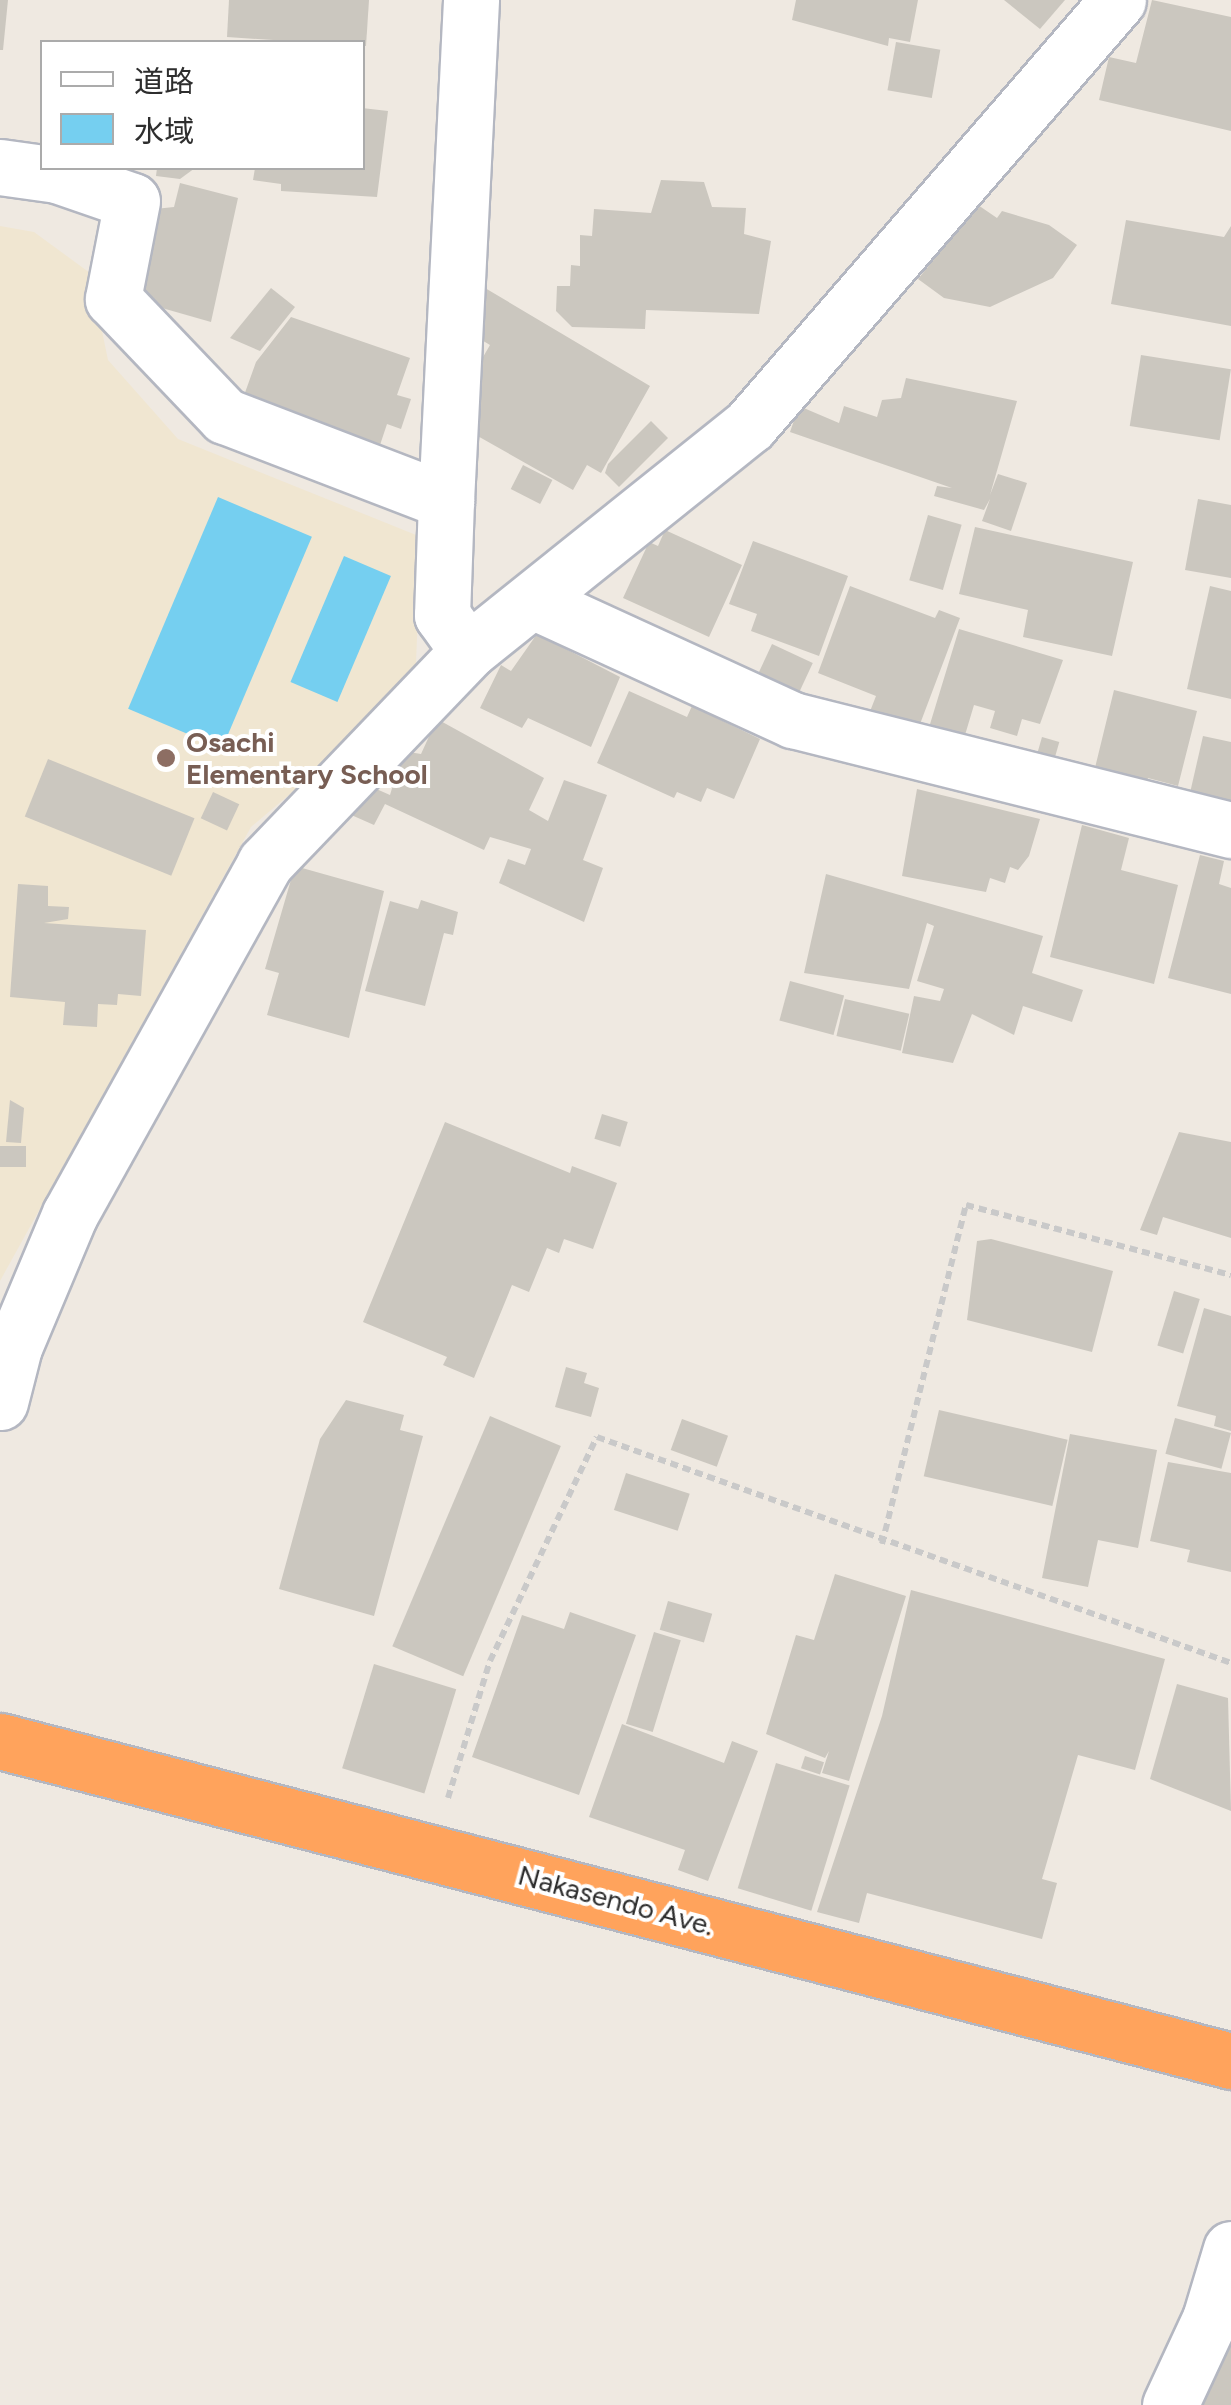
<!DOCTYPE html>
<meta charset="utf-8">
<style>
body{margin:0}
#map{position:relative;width:1231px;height:2405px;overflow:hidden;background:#efe9e1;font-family:Figtree,"Noto Sans JP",sans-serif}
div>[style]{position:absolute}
.education>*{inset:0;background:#f0e6d1}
.water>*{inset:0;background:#75cff0;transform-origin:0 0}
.building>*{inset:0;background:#cbc7bf;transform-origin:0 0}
.path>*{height:6px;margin-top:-3px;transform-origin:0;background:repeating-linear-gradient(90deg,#c9c9c9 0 8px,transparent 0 13px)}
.roads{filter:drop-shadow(2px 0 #b4b7c1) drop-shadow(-2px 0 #b4b7c1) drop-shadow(0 2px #b4b7c1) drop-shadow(0 -2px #b4b7c1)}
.minor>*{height:55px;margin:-27.5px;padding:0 27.5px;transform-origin:27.5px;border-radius:27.5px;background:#fff}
.highway>*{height:55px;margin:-27.5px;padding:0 27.5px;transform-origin:27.5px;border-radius:27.5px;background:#ffa35c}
.dots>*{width:28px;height:28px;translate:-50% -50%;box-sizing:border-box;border:5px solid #fff;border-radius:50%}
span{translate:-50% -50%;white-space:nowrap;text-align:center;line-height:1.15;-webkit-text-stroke:8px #fff;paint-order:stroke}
.education-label{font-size:28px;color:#785e54;font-weight:700}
.left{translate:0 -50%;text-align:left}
.street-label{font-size:28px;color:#2e2e2e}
.legend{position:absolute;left:40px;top:40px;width:325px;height:130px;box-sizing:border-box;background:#fff;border:2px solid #ababab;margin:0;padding:12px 18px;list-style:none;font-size:30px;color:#2e2e2e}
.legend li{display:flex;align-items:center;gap:20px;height:50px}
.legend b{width:50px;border:2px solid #ababab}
</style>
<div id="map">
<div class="education">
<i style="clip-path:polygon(0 226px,34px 232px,90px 273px,108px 360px,178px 439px,421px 537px,415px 688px,251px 827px,0 1281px)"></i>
</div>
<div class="water">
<i style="left:218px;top:497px;width:102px;height:230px;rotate:23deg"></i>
<i style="left:344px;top:556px;width:51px;height:137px;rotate:23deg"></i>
</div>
<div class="building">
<i style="clip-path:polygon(0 0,8px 0,3px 50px,0 50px)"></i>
<i style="clip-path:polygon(229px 0,369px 0,366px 46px,227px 37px)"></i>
<i style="clip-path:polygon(796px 0,918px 0,910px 42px,889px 38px,888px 46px,792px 20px)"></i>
<i style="clip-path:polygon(1004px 0,1065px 0,1040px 29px)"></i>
<i style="clip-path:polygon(1152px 0,1231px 17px,1231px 131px,1099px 100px,1109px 57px,1136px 63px)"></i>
<i style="left:896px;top:42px;width:45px;height:49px;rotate:10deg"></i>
<i style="clip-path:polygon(362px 108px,388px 111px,377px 197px,281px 191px,281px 184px,253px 180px,255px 168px,362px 168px)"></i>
<i style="clip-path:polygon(157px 168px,195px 168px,180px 179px,156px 176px)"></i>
<i style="clip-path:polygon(661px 180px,704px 182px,712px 207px,746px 208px,744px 234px,771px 241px,759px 314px,646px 310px,645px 329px,572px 327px,556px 311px,557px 286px,570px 286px,571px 265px,580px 266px,580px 235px,592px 236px,594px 209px,651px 213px)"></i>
<i style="clip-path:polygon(180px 183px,238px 198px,211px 322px,141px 302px,148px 277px,139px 273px,155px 209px,174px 207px)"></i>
<i style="clip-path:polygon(978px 205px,997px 218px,1002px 211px,1049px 225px,1077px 245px,1053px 278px,990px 307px,944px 298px,918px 279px)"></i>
<i style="clip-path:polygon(1126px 220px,1224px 237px,1231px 226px,1231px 326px,1111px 304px)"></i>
<i style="clip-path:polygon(271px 288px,295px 307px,260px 351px,230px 338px)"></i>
<i style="clip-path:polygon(485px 288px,650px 386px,601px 473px,587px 465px,573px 490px,467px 430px,468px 383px,490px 345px,470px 333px)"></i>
<i style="clip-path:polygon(291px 317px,410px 358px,397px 395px,411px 399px,401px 429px,387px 424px,379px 448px,285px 408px,283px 416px,242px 401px,256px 362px)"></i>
<i style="left:1141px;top:355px;width:91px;height:72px;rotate:9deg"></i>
<i style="clip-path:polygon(906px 378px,1017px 401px,990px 495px,998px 474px,1027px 483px,1011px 531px,982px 521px,990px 499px,984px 510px,934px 496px,937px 486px,952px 488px,790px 432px,799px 406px,839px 423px,844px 406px,877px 417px,882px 400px,901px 398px)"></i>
<i style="clip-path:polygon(651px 421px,668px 438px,619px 487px,605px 473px,608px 464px)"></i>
<i style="left:523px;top:465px;width:33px;height:27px;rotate:27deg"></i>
<i style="clip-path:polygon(1198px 499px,1231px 505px,1231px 578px,1185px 570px)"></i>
<i style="left:928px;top:515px;width:35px;height:68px;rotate:16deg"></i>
<i style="clip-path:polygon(975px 527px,1133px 562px,1112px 656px,1023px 637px,1028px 610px,959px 594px)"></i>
<i style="clip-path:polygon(665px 530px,742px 565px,709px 637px,623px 598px,649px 542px,658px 546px)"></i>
<i style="clip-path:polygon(753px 541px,848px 576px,819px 656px,751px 631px,757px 614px,729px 604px)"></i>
<i style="clip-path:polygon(850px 586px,935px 618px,939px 610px,960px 618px,917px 732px,869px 714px,876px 696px,818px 673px)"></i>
<i style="clip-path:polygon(1210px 586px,1231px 591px,1231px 699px,1187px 689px)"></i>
<i style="clip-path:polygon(959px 629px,1063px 660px,1040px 724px,1022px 719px,1017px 736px,990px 728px,995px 711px,974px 705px,962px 745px,927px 734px)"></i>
<i style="clip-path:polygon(537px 634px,620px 677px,591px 747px,528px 718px,522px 728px,480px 708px,501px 665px,511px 671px)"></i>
<i style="left:772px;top:644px;width:45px;height:36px;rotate:25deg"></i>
<i style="clip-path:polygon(1114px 690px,1197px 711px,1178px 786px,1148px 778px,1145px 789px,1093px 776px)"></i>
<i style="clip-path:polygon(629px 691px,687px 717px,692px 706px,760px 739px,734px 799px,707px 788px,701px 802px,677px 792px,674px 798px,597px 763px)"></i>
<i style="clip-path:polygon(437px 719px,544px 778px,529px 810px,548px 821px,564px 780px,607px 795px,583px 860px,603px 868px,584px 922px,499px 883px,508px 859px,525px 865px,531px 849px,490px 837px,484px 850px,385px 804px,374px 825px,340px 810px,365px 784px,390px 795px,403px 751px,421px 754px)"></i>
<i style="clip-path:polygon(1203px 736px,1231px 742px,1231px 802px,1190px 793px)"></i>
<i style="left:1042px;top:737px;width:18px;height:26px;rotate:16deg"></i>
<i style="left:48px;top:759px;width:158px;height:62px;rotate:22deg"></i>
<i style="clip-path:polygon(917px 789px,1040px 819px,1029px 856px,1018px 870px,1010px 867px,1005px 883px,990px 878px,986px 892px,902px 876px)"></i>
<i style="left:213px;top:792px;width:29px;height:29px;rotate:25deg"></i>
<i style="clip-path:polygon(1082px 825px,1129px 838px,1121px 870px,1178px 885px,1154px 984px,1050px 957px)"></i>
<i style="clip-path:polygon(1200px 855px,1224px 861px,1219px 884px,1231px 888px,1231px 994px,1168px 978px)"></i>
<i style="clip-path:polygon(295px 866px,384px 891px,349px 1038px,267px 1015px,279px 973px,265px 969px)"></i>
<i style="clip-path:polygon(826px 874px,1043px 936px,1032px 973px,1083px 990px,1072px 1022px,1023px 1006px,1014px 1035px,972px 1014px,953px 1063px,902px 1053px,914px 996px,940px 1001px,944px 989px,917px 981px,934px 926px,927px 923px,909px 989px,804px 973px)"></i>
<i style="clip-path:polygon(18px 884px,48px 886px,48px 906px,69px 907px,68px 919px,44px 923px,146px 930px,141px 996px,118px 994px,117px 1005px,98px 1004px,97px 1027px,63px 1025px,65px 1002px,10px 997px)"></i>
<i style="clip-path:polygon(421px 900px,458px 912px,453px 935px,444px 933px,425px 1006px,365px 991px,390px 901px,418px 909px)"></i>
<i style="left:790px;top:981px;width:56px;height:41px;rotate:15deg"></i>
<i style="left:845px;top:999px;width:66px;height:38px;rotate:13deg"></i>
<i style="clip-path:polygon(10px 1100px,24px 1108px,21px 1143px,6px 1142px)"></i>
<i style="left:602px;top:1114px;width:27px;height:26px;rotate:17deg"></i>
<i style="clip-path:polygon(445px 1122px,570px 1173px,572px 1166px,617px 1183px,593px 1249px,564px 1239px,559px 1253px,547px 1248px,529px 1292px,512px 1285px,474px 1378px,443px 1365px,447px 1357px,363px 1322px)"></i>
<i style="clip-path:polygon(1179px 1132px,1231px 1142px,1231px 1238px,1163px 1217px,1157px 1235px,1140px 1230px)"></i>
<i style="left:0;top:1146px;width:26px;height:21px"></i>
<i style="clip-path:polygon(991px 1239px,1113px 1271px,1092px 1352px,967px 1320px,977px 1241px)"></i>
<i style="left:1174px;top:1291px;width:27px;height:57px;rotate:17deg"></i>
<i style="clip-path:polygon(1204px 1308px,1231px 1316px,1231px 1431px,1214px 1426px,1216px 1416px,1177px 1406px)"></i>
<i style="clip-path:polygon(566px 1367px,587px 1373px,584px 1383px,599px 1388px,591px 1417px,555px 1407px)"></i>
<i style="clip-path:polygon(346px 1400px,404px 1415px,400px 1430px,423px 1436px,374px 1616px,279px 1589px,320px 1439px)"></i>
<i style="left:939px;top:1410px;width:132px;height:68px;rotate:13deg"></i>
<i style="left:490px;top:1416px;width:77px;height:250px;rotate:23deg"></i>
<i style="left:1175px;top:1418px;width:58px;height:37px;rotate:15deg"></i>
<i style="left:682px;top:1419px;width:49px;height:33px;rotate:20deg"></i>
<i style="clip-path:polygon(1070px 1434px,1157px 1450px,1138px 1548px,1098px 1540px,1088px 1587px,1042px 1578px)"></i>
<i style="clip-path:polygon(1168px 1462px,1231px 1473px,1231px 1572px,1187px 1562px,1190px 1550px,1150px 1541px)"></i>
<i style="left:626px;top:1473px;width:67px;height:39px;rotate:18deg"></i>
<i style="clip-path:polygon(835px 1574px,906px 1596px,849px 1781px,822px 1773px,829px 1751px,825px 1758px,766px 1734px,796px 1635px,814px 1640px)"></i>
<i style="clip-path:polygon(911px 1590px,1165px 1659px,1135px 1770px,1078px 1755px,1042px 1879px,1057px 1883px,1042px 1939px,867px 1893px,859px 1923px,817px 1912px,882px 1716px)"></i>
<i style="left:668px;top:1601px;width:46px;height:30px;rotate:16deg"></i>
<i style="clip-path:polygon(570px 1612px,636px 1635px,579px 1795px,472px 1757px,522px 1615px,564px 1629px)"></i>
<i style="left:654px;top:1632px;width:28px;height:96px;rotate:17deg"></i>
<i style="left:374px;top:1664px;width:86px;height:109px;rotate:17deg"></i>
<i style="clip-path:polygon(1177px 1684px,1228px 1698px,1231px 1811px,1150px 1779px)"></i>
<i style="clip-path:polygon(622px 1724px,724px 1763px,732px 1741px,758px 1751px,708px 1881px,678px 1870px,685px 1850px,589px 1817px)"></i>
<i style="left:805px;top:1756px;width:20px;height:13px;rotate:18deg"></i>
<i style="left:776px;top:1763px;width:77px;height:131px;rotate:17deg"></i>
<i style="clip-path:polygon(1217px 2341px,1231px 2346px,1231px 2405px,1195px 2405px)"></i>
</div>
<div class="path">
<i style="left:882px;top:1544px;width:349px;rotate:-76.1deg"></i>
<i style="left:966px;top:1205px;width:274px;rotate:14.8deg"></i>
<i style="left:448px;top:1798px;width:143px;rotate:-73deg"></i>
<i style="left:490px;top:1661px;width:248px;rotate:-64.5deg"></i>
<i style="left:597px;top:1437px;width:673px;rotate:19.62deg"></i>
</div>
<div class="roads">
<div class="minor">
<i style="left:0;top:167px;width:58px;rotate:8deg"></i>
<i style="left:57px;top:175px;width:79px;rotate:19.1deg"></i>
<i style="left:132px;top:201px;width:100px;rotate:101deg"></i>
<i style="left:113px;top:299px;width:162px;rotate:46.3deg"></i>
<i style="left:225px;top:416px;width:237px;rotate:21deg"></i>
<i style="left:446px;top:501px;width:114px;rotate:92deg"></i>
<i style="left:442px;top:615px;width:44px;rotate:54.2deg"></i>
<i style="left:446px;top:501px;width:502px;rotate:-87.14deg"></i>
<i style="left:535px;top:602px;width:284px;rotate:24.6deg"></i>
<i style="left:793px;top:720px;width:452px;rotate:14.1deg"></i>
<i style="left:0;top:1402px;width:57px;rotate:-75.7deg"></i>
<i style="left:14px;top:1347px;width:144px;rotate:-67.2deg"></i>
<i style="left:70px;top:1214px;width:402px;rotate:-60.9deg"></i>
<i style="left:265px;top:863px;width:294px;rotate:-46.2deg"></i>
<i style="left:468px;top:651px;width:361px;rotate:-38.7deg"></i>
<i style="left:750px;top:425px;width:562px;rotate:-49.11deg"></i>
<i style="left:1170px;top:2405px;width:95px;rotate:-65.1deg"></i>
<i style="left:1210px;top:2319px;width:73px;rotate:-73.3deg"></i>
</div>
<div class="highway">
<i style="left:0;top:1741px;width:1272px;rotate:14.57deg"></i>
</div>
</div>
<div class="dots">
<i style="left:166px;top:758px;background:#8d6e63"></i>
</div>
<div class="education-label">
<span class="left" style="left:186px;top:758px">Osachi<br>Elementary School</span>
</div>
<div class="street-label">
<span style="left:616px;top:1900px;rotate:15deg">Nakasendo Ave.</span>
</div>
<ul class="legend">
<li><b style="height:12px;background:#fff"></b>道路</li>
<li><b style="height:28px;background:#75cff0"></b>水域</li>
</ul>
</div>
